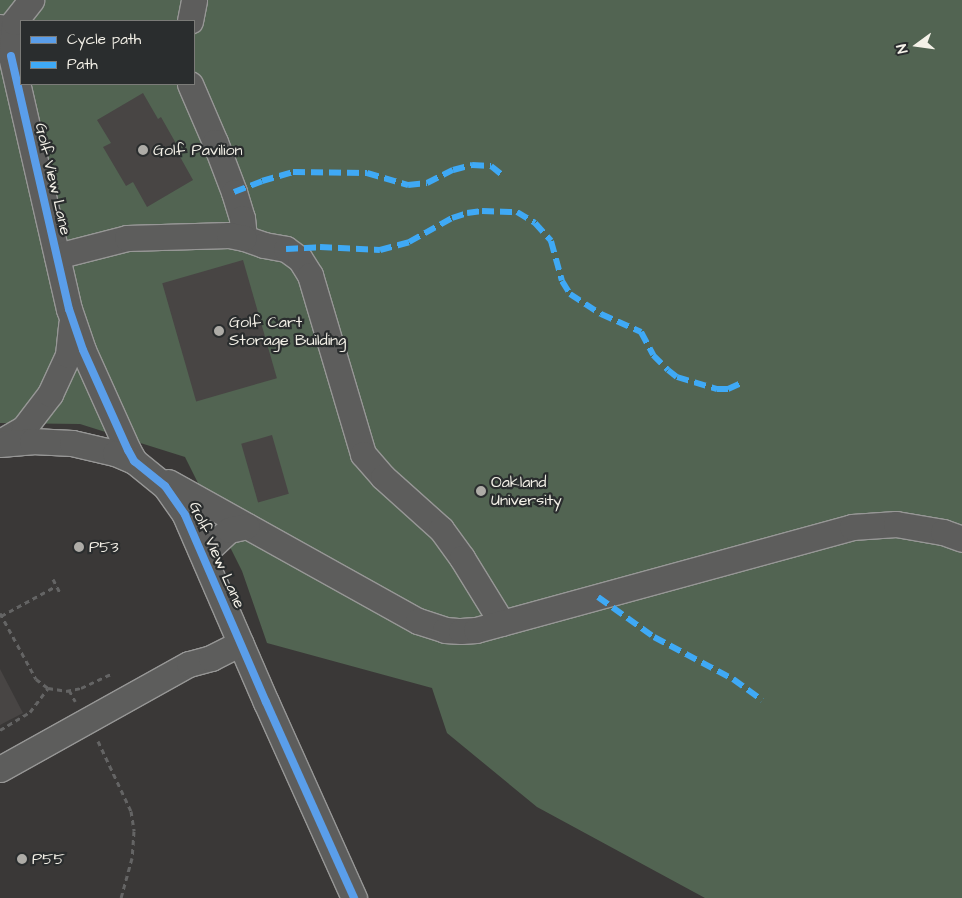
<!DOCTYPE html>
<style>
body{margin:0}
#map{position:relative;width:962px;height:898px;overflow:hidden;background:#2b2c2d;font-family:"Architects Daughter",sans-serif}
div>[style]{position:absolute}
.built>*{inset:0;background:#3a3837}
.green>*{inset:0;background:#526452}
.building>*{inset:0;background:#484544;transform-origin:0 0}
.path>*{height:3px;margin-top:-1.5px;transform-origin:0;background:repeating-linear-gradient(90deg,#646464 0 5px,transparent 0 9px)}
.roads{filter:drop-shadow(1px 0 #979796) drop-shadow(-1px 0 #979796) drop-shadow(0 1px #979796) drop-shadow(0 -1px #979796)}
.minor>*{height:25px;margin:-12.5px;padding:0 12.5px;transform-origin:12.5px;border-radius:12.5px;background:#5d5d5c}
.quiet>*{height:6px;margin-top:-3px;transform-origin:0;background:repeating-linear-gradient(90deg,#3fa9f5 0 12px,transparent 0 18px)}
.cycleway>*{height:8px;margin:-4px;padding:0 4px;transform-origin:4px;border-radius:4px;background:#5a9eea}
.dots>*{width:14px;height:14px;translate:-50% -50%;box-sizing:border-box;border:2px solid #2a2d2e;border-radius:50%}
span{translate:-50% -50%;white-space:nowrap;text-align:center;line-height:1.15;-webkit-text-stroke:4.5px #2a2d2e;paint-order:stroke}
.poi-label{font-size:16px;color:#f4f1e8}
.left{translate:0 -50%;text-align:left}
.street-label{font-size:16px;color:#f4f1e8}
.legend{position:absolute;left:20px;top:20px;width:175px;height:65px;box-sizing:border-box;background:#2a2d2e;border:1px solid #7b7b78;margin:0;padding:6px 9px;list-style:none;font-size:15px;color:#f4f1e8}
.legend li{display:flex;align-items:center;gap:10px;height:25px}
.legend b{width:25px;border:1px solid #7b7b78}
.north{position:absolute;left:892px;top:20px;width:50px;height:50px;-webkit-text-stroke:4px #2a2d2e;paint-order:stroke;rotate:256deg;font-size:14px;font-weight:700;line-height:20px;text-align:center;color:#f4f1e8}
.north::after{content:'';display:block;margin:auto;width:18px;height:22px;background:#f4f1e8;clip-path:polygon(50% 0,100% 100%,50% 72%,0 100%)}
</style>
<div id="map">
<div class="built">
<i style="clip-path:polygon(evenodd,0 0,962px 0,962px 898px,0 898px,0 0,21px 21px,194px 21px,194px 84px,21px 84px,21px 21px)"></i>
</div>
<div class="green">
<i style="clip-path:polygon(evenodd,0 0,962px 0,962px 898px,705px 898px,537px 807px,447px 733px,432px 688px,267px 643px,242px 571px,185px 457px,80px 424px,0 423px,0 0,21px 21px,194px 21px,194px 84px,21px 84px,21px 21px)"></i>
</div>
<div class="building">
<i style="clip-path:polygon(143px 93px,158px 119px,161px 117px,182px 154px,179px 155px,193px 180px,147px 207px,133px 182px,126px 186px,103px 147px,111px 143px,97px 120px)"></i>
<i style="left:243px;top:260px;width:123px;height:84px;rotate:74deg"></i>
<i style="left:272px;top:435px;width:61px;height:32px;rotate:74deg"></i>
<i style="clip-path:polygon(0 669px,23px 713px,0 725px)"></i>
</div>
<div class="path">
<i style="left:53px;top:579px;width:16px;rotate:63deg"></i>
<i style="left:0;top:613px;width:75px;rotate:61.4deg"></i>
<i style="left:36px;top:679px;width:15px;rotate:37deg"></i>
<i style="left:48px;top:688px;width:18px;rotate:9deg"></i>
<i style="left:66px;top:691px;width:15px;rotate:-11deg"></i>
<i style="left:81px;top:688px;width:35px;rotate:-25deg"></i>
<i style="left:1px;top:616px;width:63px;rotate:-28.6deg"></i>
<i style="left:69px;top:690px;width:13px;rotate:61deg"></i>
<i style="left:0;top:730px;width:35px;rotate:-31deg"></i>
<i style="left:30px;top:712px;width:30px;rotate:-53deg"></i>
<i style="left:98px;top:741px;width:77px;rotate:64.8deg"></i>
<i style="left:131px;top:811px;width:20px;rotate:81deg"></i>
<i style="left:134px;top:831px;width:27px;rotate:94deg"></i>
<i style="left:132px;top:858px;width:41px;rotate:105.4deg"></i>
</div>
<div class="roads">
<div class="minor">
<i style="left:190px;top:21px;width:21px;rotate:-79deg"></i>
<i style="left:0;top:27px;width:15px;rotate:79deg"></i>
<i style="left:3px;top:42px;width:16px;rotate:60deg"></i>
<i style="left:11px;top:56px;width:260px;rotate:77.1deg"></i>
<i style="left:69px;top:309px;width:43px;rotate:71.1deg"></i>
<i style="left:83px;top:350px;width:110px;rotate:65.8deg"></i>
<i style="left:128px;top:450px;width:13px;rotate:61deg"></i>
<i style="left:134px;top:461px;width:40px;rotate:39deg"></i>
<i style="left:165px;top:486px;width:35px;rotate:55deg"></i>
<i style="left:185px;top:515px;width:204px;rotate:66.6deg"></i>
<i style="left:266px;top:702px;width:215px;rotate:65.8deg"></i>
<i style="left:12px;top:51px;width:29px;rotate:-86deg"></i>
<i style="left:14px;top:22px;width:28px;rotate:-52deg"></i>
<i style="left:190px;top:84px;width:63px;rotate:66.7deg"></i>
<i style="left:215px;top:142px;width:53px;rotate:69.2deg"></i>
<i style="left:234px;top:192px;width:27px;rotate:73deg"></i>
<i style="left:242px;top:218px;width:20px;rotate:84deg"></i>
<i style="left:244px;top:238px;width:21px;rotate:19deg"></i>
<i style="left:264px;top:245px;width:22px;rotate:10deg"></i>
<i style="left:286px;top:249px;width:17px;rotate:36deg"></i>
<i style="left:300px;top:259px;width:19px;rotate:58deg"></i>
<i style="left:310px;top:275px;width:187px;rotate:73.5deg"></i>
<i style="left:363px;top:454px;width:30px;rotate:49deg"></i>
<i style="left:383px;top:477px;width:78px;rotate:41.9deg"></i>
<i style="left:441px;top:529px;width:36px;rotate:54deg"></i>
<i style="left:462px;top:558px;width:76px;rotate:58.4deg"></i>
<i style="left:57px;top:256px;width:72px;rotate:-14.4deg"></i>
<i style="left:127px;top:238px;width:102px;rotate:-1.7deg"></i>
<i style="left:229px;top:235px;width:15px;rotate:11deg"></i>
<i style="left:0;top:442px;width:28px;rotate:-30deg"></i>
<i style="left:24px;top:428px;width:43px;rotate:-52.6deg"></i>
<i style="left:50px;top:394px;width:43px;rotate:-65.2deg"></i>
<i style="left:68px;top:355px;width:31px;rotate:-84deg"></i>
<i style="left:0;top:444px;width:32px;rotate:-5deg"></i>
<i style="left:32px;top:441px;width:40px;rotate:2.9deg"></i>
<i style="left:72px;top:443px;width:44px;rotate:13.1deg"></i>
<i style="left:115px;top:453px;width:21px;rotate:23deg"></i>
<i style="left:168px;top:482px;width:286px;rotate:29.1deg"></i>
<i style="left:418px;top:621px;width:28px;rotate:18deg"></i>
<i style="left:445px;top:630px;width:16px;rotate:4deg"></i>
<i style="left:461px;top:631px;width:15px;rotate:-4deg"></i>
<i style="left:476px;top:630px;width:390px;rotate:-15.3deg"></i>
<i style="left:852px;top:527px;width:44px;rotate:-3.9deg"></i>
<i style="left:896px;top:524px;width:48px;rotate:9.7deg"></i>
<i style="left:943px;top:532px;width:20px;rotate:20deg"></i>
<i style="left:203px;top:554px;width:35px;rotate:-43deg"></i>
<i style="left:229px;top:530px;width:18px;rotate:-13deg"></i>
<i style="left:0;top:769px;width:216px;rotate:-29.1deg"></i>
<i style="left:189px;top:664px;width:23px;rotate:-15deg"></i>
<i style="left:211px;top:658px;width:33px;rotate:-27deg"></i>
</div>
</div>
<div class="quiet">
<i style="left:234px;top:192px;width:30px;rotate:-21deg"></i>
<i style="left:262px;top:181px;width:32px;rotate:-16deg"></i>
<i style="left:293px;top:172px;width:74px;rotate:0.8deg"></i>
<i style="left:367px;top:173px;width:43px;rotate:16.3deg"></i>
<i style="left:408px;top:185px;width:19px;rotate:-6deg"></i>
<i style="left:427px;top:183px;width:29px;rotate:-27deg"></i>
<i style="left:453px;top:170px;width:20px;rotate:-15deg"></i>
<i style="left:472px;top:165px;width:19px;rotate:3deg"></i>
<i style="left:491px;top:166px;width:13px;rotate:39deg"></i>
<i style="left:286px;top:249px;width:34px;rotate:-3deg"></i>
<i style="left:320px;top:247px;width:60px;rotate:2.9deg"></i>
<i style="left:380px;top:250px;width:30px;rotate:-15deg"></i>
<i style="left:409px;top:242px;width:49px;rotate:-29.2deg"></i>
<i style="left:452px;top:218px;width:16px;rotate:-18deg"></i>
<i style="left:467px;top:213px;width:15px;rotate:-8deg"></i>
<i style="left:482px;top:211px;width:35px;rotate:2deg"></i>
<i style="left:517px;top:212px;width:21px;rotate:31deg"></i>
<i style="left:535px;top:223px;width:24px;rotate:48deg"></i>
<i style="left:551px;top:241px;width:41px;rotate:74.6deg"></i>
<i style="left:562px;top:281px;width:15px;rotate:58deg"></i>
<i style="left:570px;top:294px;width:37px;rotate:33deg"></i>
<i style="left:601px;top:314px;width:44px;rotate:24.2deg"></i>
<i style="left:641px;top:332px;width:26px;rotate:62deg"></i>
<i style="left:653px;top:355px;width:21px;rotate:45deg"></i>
<i style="left:668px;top:370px;width:11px;rotate:38deg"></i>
<i style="left:677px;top:377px;width:42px;rotate:16.7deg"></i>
<i style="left:717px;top:389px;width:11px"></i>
<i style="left:728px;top:389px;width:17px;rotate:-24deg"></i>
<i style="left:598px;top:597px;width:69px;rotate:35.5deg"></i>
<i style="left:654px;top:637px;width:89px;rotate:28deg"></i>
<i style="left:733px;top:679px;width:36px;rotate:36deg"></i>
</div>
<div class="cycleway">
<i style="left:11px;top:56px;width:260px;rotate:77.1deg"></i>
<i style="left:69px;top:309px;width:43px;rotate:71.1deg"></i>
<i style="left:83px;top:350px;width:110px;rotate:65.8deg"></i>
<i style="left:128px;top:450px;width:13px;rotate:61deg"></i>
<i style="left:134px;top:461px;width:40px;rotate:39deg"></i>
<i style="left:165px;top:486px;width:35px;rotate:55deg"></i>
<i style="left:185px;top:515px;width:204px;rotate:66.6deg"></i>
<i style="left:266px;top:702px;width:215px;rotate:65.8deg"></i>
</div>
<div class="dots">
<i style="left:143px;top:150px;background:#aeaca7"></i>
<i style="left:219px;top:331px;background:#aeaca7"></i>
<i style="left:481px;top:491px;background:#aeaca7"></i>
<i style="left:79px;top:547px;background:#aeaca7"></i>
<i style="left:22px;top:859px;background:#aeaca7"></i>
</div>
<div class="poi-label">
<span class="left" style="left:153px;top:150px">Golf Pavilion</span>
<span class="left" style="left:229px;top:331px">Golf Cart<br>Storage Building</span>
<span class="left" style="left:491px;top:491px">Oakland<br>University</span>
<span class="left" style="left:89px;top:547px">P53</span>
<span class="left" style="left:32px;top:859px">P55</span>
</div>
<div class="street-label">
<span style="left:53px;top:179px;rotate:77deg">Golf View Lane</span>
<span style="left:217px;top:555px;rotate:66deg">Golf View Lane</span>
</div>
<ul class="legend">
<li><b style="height:6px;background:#5a9eea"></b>Cycle path</li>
<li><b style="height:6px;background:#3fa9f5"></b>Path</li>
</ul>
<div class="north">N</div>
</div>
